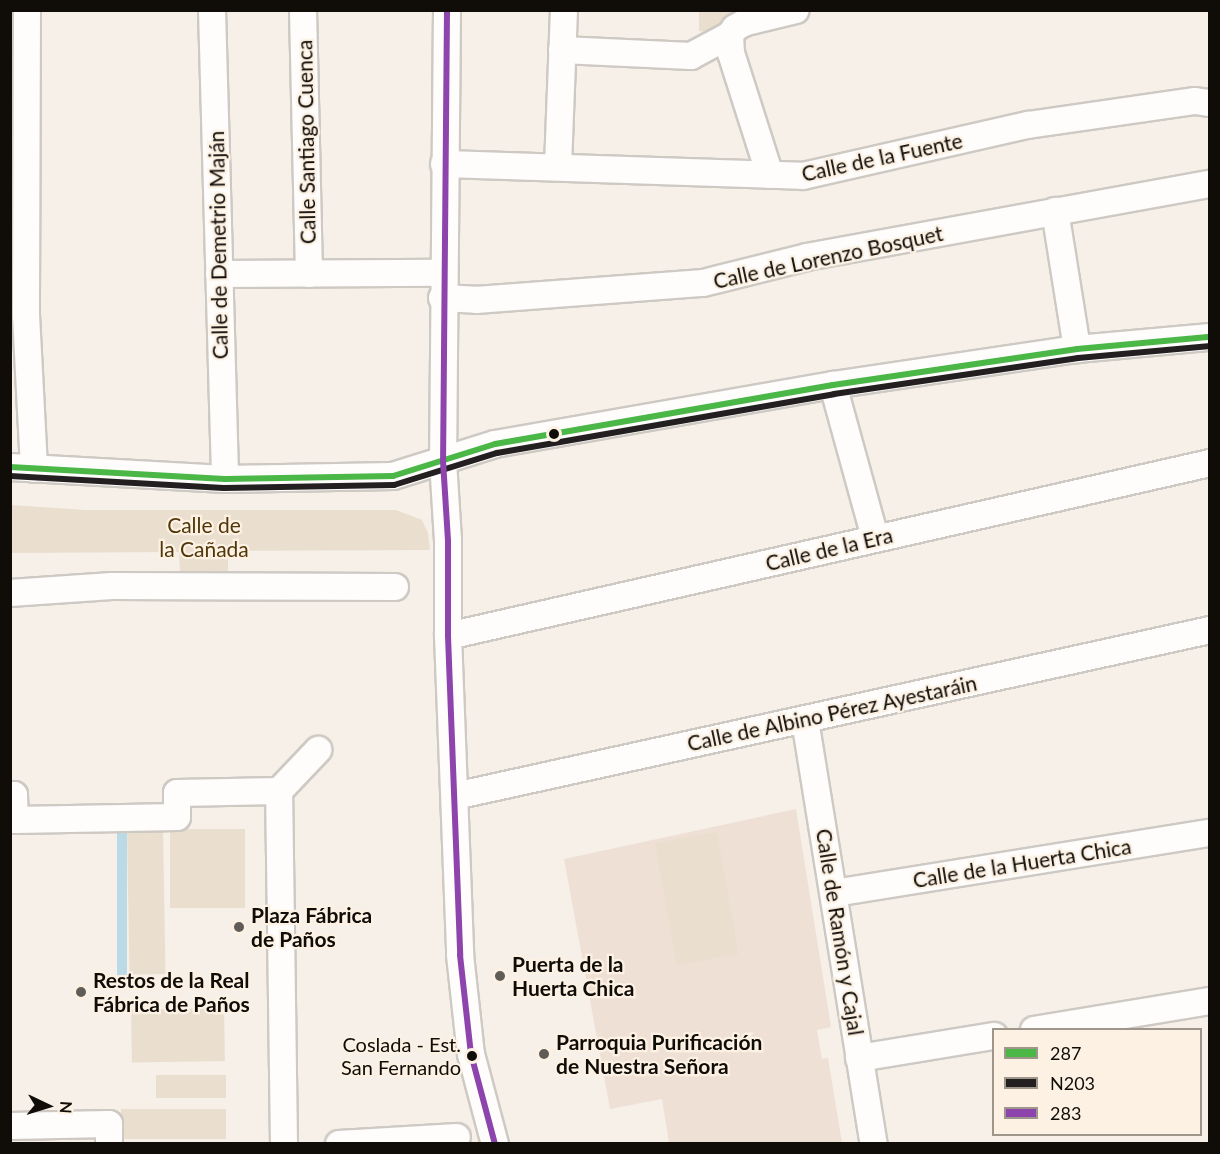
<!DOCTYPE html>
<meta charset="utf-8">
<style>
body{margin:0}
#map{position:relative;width:1220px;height:1154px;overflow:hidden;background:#f6f0e9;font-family:Lato,sans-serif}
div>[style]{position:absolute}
.education>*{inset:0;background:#efe0d6}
.green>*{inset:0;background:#eadecf;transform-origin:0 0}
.water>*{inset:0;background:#badae5;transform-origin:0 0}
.roads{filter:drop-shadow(2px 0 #cec9c3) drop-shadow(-2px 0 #cec9c3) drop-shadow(0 2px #cec9c3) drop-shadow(0 -2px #cec9c3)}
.street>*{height:26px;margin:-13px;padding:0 13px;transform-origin:13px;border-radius:13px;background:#fefdfc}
.bus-1>*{height:6px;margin:-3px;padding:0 3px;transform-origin:3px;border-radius:3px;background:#4ab747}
.bus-2>*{height:6px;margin:-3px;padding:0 3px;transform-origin:3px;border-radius:3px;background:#231f20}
.bus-3>*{height:6px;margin:-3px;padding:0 3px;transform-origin:3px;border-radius:3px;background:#8e44ad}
.dots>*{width:16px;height:16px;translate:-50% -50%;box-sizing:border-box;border:3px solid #fcf1e3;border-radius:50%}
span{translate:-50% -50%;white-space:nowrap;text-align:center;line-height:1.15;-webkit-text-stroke:4.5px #fcf1e3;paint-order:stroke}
.bus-label{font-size:20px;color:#100c08}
.right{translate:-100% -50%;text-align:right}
.street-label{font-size:21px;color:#100c08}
.park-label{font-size:21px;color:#513609}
.poi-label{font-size:21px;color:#100c08;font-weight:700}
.left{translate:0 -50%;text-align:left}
.frame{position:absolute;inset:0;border:12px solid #100c08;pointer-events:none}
.legend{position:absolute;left:992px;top:1028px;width:210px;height:108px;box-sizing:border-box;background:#fcf1e3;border:2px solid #9e958b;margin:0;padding:8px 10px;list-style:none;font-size:18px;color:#100c08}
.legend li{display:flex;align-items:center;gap:12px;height:30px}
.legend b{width:30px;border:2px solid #9e958b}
.north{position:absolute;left:18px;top:1076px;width:60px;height:60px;-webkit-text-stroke:4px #fcf1e3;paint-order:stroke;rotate:94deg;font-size:16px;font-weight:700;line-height:24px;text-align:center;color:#100c08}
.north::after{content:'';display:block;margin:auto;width:21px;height:27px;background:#100c08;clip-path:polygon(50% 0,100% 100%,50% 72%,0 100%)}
</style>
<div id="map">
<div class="education">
<i style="clip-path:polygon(796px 809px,831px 1027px,817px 1030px,822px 1059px,828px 1058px,842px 1143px,669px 1143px,662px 1099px,610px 1109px,564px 859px)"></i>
</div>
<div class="green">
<i style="clip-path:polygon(699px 11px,749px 11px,708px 32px,699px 31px)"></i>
<i style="clip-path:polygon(11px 505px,85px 510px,396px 510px,422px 520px,428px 533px,430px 550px,228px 551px,228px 573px,180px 573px,179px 552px,11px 553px)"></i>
<i style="left:170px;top:829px;width:75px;height:79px"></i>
<i style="left:163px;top:830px;width:144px;height:36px;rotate:89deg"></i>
<i style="left:717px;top:832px;width:124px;height:63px;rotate:80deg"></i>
<i style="left:224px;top:1008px;width:53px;height:93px;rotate:89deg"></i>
<i style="left:226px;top:1075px;width:23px;height:70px;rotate:90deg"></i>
<i style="left:226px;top:1109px;width:30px;height:105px;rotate:90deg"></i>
</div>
<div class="water">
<i style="left:117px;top:831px;width:10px;height:144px"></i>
</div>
<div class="roads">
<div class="street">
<i style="left:27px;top:10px;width:305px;rotate:90.2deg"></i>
<i style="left:26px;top:315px;width:154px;rotate:87deg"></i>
<i style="left:212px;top:10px;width:469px;rotate:88.4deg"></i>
<i style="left:303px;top:10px;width:264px;rotate:88.7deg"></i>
<i style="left:447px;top:10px;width:451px;rotate:90.5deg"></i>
<i style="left:443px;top:461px;width:80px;rotate:86.4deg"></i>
<i style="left:448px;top:541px;width:95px;rotate:90deg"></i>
<i style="left:448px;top:636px;width:319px;rotate:87.8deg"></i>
<i style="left:460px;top:955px;width:100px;rotate:83.7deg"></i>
<i style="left:471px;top:1054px;width:93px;rotate:75.1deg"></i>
<i style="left:730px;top:35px;width:18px;rotate:87deg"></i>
<i style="left:731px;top:53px;width:128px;rotate:72.3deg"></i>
<i style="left:562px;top:50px;width:129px;rotate:2.7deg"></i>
<i style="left:691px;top:56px;width:44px;rotate:-28.3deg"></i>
<i style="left:730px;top:35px;width:9px;rotate:-54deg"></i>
<i style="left:735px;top:28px;width:13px;rotate:-29deg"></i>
<i style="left:746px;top:22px;width:51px;rotate:-13.5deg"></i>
<i style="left:444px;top:164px;width:359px;rotate:1.9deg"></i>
<i style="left:803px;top:176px;width:231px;rotate:-12.8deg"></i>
<i style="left:1028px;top:125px;width:169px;rotate:-8.2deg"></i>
<i style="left:1195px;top:101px;width:15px;rotate:8deg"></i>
<i style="left:558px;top:166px;width:156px;rotate:-87.8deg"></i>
<i style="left:1055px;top:211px;width:140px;rotate:80.9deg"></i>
<i style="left:219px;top:274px;width:224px;rotate:-0.3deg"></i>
<i style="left:442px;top:298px;width:34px;rotate:3deg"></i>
<i style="left:476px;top:300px;width:228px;rotate:-4.3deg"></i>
<i style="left:703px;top:283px;width:107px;rotate:-14deg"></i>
<i style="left:807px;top:257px;width:410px;rotate:-10.3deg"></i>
<i style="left:833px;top:385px;width:159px;rotate:74.6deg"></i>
<i style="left:10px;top:467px;width:215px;rotate:3.2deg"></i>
<i style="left:225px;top:479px;width:168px;rotate:-1deg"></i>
<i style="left:393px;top:476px;width:107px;rotate:-17.4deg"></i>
<i style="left:495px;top:444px;width:343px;rotate:-9.9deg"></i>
<i style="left:833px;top:385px;width:247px;rotate:-8.4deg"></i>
<i style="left:1077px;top:349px;width:134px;rotate:-5.2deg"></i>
<i style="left:10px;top:593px;width:102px;rotate:-3.9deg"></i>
<i style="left:112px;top:586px;width:283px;rotate:0.2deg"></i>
<i style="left:448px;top:636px;width:781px;rotate:-12.79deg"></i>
<i style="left:805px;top:720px;width:430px;rotate:80.8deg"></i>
<i style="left:10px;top:795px;width:4px"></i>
<i style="left:14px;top:795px;width:25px;rotate:88deg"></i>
<i style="left:15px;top:820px;width:162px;rotate:-1.1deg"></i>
<i style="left:177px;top:817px;width:24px;rotate:-90deg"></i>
<i style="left:177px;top:793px;width:102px;rotate:-1.1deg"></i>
<i style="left:455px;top:796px;width:773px;rotate:-12.4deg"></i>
<i style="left:834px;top:893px;width:381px;rotate:-9.1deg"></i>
<i style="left:1034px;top:1030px;width:178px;rotate:-9.4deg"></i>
<i style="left:859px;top:1058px;width:137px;rotate:-9.3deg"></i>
<i style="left:10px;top:1126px;width:99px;rotate:-1.2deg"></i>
<i style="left:109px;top:1124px;width:20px;rotate:90deg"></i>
<i style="left:284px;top:1144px;width:353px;rotate:-90.8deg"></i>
<i style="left:279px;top:791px;width:57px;rotate:-46.4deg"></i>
<i style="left:339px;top:1144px;width:118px;rotate:-3.4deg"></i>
</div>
</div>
<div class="bus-1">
<i style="left:10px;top:467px;width:215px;rotate:3.2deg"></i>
<i style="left:225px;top:479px;width:168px;rotate:-1deg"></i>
<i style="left:393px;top:476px;width:107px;rotate:-17.4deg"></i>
<i style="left:495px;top:444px;width:343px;rotate:-9.9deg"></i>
<i style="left:833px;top:385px;width:247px;rotate:-8.4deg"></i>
<i style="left:1077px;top:349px;width:134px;rotate:-5.2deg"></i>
</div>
<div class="bus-2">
<i style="left:10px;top:476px;width:214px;rotate:3.2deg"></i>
<i style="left:224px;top:488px;width:170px;rotate:-1deg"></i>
<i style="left:394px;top:485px;width:108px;rotate:-17.3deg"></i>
<i style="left:497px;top:453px;width:342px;rotate:-9.9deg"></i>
<i style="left:834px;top:394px;width:247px;rotate:-8.4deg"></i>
<i style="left:1078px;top:358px;width:133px;rotate:-5.2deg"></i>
</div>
<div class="bus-3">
<i style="left:447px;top:10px;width:451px;rotate:90.5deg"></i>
<i style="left:443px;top:461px;width:80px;rotate:86.4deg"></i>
<i style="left:448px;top:541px;width:95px;rotate:90deg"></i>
<i style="left:448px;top:636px;width:319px;rotate:87.8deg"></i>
<i style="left:460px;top:955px;width:100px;rotate:83.7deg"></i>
<i style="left:471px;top:1054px;width:93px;rotate:75.1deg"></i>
</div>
<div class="dots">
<i style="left:554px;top:434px;background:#100c08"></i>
<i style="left:239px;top:927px;background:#605c57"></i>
<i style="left:500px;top:976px;background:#605c57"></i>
<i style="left:81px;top:992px;background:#605c57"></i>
<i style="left:544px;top:1054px;background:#605c57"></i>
<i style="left:472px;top:1056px;background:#100c08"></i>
</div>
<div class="bus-label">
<span class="right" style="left:461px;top:1056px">Coslada - Est.<br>San Fernando</span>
</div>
<div class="street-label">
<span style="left:306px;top:142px;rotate:-91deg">Calle Santiago Cuenca</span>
<span style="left:882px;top:157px;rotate:-12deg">Calle de la Fuente</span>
<span style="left:218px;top:245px;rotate:-91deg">Calle de Demetrio Maján</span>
<span style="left:828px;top:257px;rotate:-12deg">Calle de Lorenzo Bosquet</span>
<span style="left:829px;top:549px;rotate:-13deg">Calle de la Era</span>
<span style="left:832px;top:713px;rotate:-12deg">Calle de Albino Pérez Ayestaráin</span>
<span style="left:1022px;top:863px;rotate:-9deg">Calle de la Huerta Chica</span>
<span style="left:840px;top:932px;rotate:81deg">Calle de Ramón y Cajal</span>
</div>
<div class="park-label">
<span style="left:204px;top:537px">Calle de<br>la Cañada</span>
</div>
<div class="poi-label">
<span class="left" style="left:251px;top:927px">Plaza Fábrica<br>de Paños</span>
<span class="left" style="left:512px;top:976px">Puerta de la<br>Huerta Chica</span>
<span class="left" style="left:93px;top:992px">Restos de la Real<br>Fábrica de Paños</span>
<span class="left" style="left:556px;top:1054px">Parroquia Purificación<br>de Nuestra Señora</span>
</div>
<div class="frame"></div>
<ul class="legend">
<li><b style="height:8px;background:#4ab747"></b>287</li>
<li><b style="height:8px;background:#231f20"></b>N203</li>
<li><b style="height:8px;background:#8e44ad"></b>283</li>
</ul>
<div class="north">N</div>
</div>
